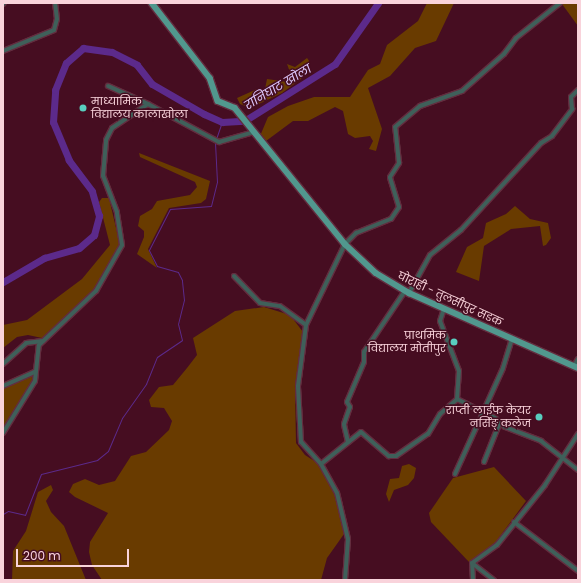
<!DOCTYPE html>
<meta charset="utf-8">
<style>
body{margin:0}
#map{position:relative;width:581px;height:583px;overflow:hidden;background:#460d21;font-family:Poppins,"Noto Sans Devanagari",sans-serif}
div>[style]{position:absolute}
.green>*{inset:0;background:#693b00}
.stream>*{height:1px;margin:-0.5px;padding:0 0.5px;transform-origin:0.5px;border-radius:0.5px;background:#5c2a8b}
.river>*{height:7px;margin:-3.5px;padding:0 3.5px;transform-origin:3.5px;border-radius:3.5px;background:#5c2a8b}
.roads{filter:drop-shadow(1px 0 #632d3f) drop-shadow(-1px 0 #632d3f) drop-shadow(0 1px #632d3f) drop-shadow(0 -1px #632d3f)}
.minor>*{height:4px;margin:-2px;padding:0 2px;transform-origin:2px;border-radius:2px;background:#3f605a}
.major>*{height:5.5px;margin:-2.75px;padding:0 2.75px;transform-origin:2.75px;border-radius:2.75px;background:#51988e}
.dots>*{width:11px;height:11px;translate:-50% -50%;box-sizing:border-box;border:2px solid #460d21;border-radius:50%}
span{translate:-50% -50%;white-space:nowrap;text-align:center;line-height:1.15;-webkit-text-stroke:3px #460d21;paint-order:stroke}
.poi-label{font-size:11px;color:#f9d3db}
.left{translate:0 -50%;text-align:left}
.right{translate:-100% -50%;text-align:right}
.street-label{font-size:11px;color:#f9d3db}
.water-label{font-size:12px;color:#e0cbff;font-style:italic}
.frame{position:absolute;inset:0;border:4px solid #f9d3db;pointer-events:none}
.scale{position:absolute;left:16px;top:549px;width:113px;height:18px;box-sizing:border-box;border:2px solid #f9d3db;border-top:0;padding-left:5px;font-size:12px;line-height:14px;white-space:nowrap;color:#f9d3db;-webkit-text-stroke:3px #460d21;paint-order:stroke}
</style>
<div id="map">
<div class="green">
<i style="clip-path:polygon(427px 3px,454px 3px,436px 41px,415px 48px,390px 76px,368px 88px,382px 129px,376px 151px,369px 149px,373px 141px,370px 136px,355px 138px,348px 134px,343px 111px,335px 107px,308px 121px,293px 121px,266px 141px,260px 136px,268px 117px,288px 106px,314px 97px,350px 97px,368px 70px,380px 64px,387px 45px,418px 21px)"></i>
<i style="clip-path:polygon(578px 3px,578px 26px,562px 4px)"></i>
<i style="clip-path:polygon(307px 58px,310px 62px,301px 79px,282px 93px,250px 108px,240px 104px,237px 98px,257px 89px,265px 89px,267px 79px,288px 82px,291px 75px,287px 64px,295px 67px)"></i>
<i style="clip-path:polygon(139px 153px,210px 181px,206px 199px,201px 203px,169px 208px,148px 249px,157px 268px,137px 254px,144px 237px,144px 231px,138px 226px,140px 216px,152px 209px,157px 201px,190px 195px,197px 187px,195px 182px,140px 157px)"></i>
<i style="clip-path:polygon(102px 198px,109px 198px,120px 245px,93px 291px,42px 338px,28px 335px,17px 337px,3px 348px,3px 325px,27px 320px,82px 279px,110px 245px,99px 202px)"></i>
<i style="clip-path:polygon(515px 206px,530px 219px,548px 223px,551px 238px,546px 245px,543px 246px,540px 226px,511px 229px,484px 246px,479px 281px,456px 272px,467px 247px,483px 238px,486px 223px,506px 214px)"></i>
<i style="clip-path:polygon(264px 307px,290px 315px,303px 332px,295px 386px,296px 443px,305px 455px,319px 464px,327px 477px,337px 501px,344px 534px,327px 558px,321px 580px,102px 580px,92px 565px,89px 552px,90px 542px,108px 513px,75px 497px,69px 492px,73px 484px,85px 479px,99px 485px,115px 481px,131px 456px,146px 452px,169px 430px,172px 421px,164px 408px,151px 407px,149px 400px,159px 387px,173px 385px,187px 368px,197px 355px,193px 338px,235px 311px)"></i>
<i style="clip-path:polygon(34px 374px,34px 381px,3px 429px,3px 387px)"></i>
<i style="clip-path:polygon(409px 464px,416px 468px,414px 478px,408px 485px,394px 490px,389px 502px,386px 494px,390px 479px,399px 478px,402px 466px)"></i>
<i style="clip-path:polygon(494px 467px,526px 501px,495px 543px,469px 562px,431px 522px,429px 513px,453px 478px)"></i>
<i style="clip-path:polygon(51px 485px,53px 490px,46px 501px,51px 512px,64px 526px,86px 580px,12px 580px,13px 551px,26px 531px,38px 492px)"></i>
</div>
<div class="stream">
<i style="left:216px;top:139px;width:18px;rotate:-71deg"></i>
<i style="left:3px;top:514px;width:6px;rotate:-31deg"></i>
<i style="left:8px;top:511px;width:17px;rotate:13deg"></i>
<i style="left:25px;top:515px;width:44px;rotate:-68.7deg"></i>
<i style="left:41px;top:474px;width:58px;rotate:-14deg"></i>
<i style="left:97px;top:460px;width:14px;rotate:-39deg"></i>
<i style="left:108px;top:451px;width:36px;rotate:-67deg"></i>
<i style="left:122px;top:418px;width:42px;rotate:-54.8deg"></i>
<i style="left:146px;top:384px;width:29px;rotate:-68deg"></i>
<i style="left:157px;top:357px;width:30px;rotate:-34deg"></i>
<i style="left:182px;top:340px;width:16px;rotate:-104deg"></i>
<i style="left:178px;top:324px;width:25px;rotate:-76deg"></i>
<i style="left:184px;top:300px;width:20px;rotate:-96deg"></i>
<i style="left:182px;top:280px;width:9px;rotate:-117deg"></i>
<i style="left:178px;top:272px;width:22px;rotate:-164deg"></i>
<i style="left:157px;top:266px;width:18px;rotate:-117deg"></i>
<i style="left:149px;top:250px;width:46px;rotate:-62.9deg"></i>
<i style="left:170px;top:209px;width:41px;rotate:-4.2deg"></i>
<i style="left:211px;top:206px;width:25px;rotate:-76deg"></i>
<i style="left:217px;top:182px;width:40px;rotate:-92.9deg"></i>
</div>
<div class="river">
<i style="left:3px;top:282px;width:48px;rotate:-30.3deg"></i>
<i style="left:44px;top:258px;width:36px;rotate:-16deg"></i>
<i style="left:79px;top:248px;width:20px;rotate:-41deg"></i>
<i style="left:94px;top:235px;width:20px;rotate:-75deg"></i>
<i style="left:99px;top:216px;width:26px;rotate:-106deg"></i>
<i style="left:92px;top:191px;width:39px;rotate:-127deg"></i>
<i style="left:69px;top:160px;width:41px;rotate:-112.8deg"></i>
<i style="left:53px;top:122px;width:32px;rotate:-86deg"></i>
<i style="left:55px;top:90px;width:29px;rotate:-68deg"></i>
<i style="left:66px;top:63px;width:23px;rotate:-41deg"></i>
<i style="left:83px;top:48px;width:29px;rotate:8deg"></i>
<i style="left:112px;top:52px;width:28px;rotate:27deg"></i>
<i style="left:137px;top:65px;width:24px;rotate:52deg"></i>
<i style="left:152px;top:84px;width:60px;rotate:30deg"></i>
<i style="left:204px;top:114px;width:20px;rotate:24deg"></i>
<i style="left:222px;top:122px;width:22px;rotate:-3deg"></i>
<i style="left:244px;top:121px;width:107px;rotate:-32.1deg"></i>
<i style="left:335px;top:64px;width:75px;rotate:-54.8deg"></i>
</div>
<div class="roads">
<div class="minor">
<i style="left:3px;top:4px;width:1px;rotate:-45deg"></i>
<i style="left:3px;top:51px;width:55px;rotate:-22.4deg"></i>
<i style="left:54px;top:30px;width:11px;rotate:-75deg"></i>
<i style="left:57px;top:19px;width:16px;rotate:-97deg"></i>
<i style="left:108px;top:86px;width:44px;rotate:24.2deg"></i>
<i style="left:234px;top:276px;width:37px;rotate:46deg"></i>
<i style="left:260px;top:303px;width:20px;rotate:9deg"></i>
<i style="left:280px;top:306px;width:32px;rotate:36deg"></i>
<i style="left:409px;top:293px;width:43px;rotate:-61.1deg"></i>
<i style="left:430px;top:255px;width:40px;rotate:-39deg"></i>
<i style="left:461px;top:230px;width:118px;rotate:-47.4deg"></i>
<i style="left:541px;top:143px;width:13px;rotate:-32deg"></i>
<i style="left:552px;top:136px;width:34px;rotate:-53deg"></i>
<i style="left:572px;top:109px;width:12px;rotate:-95deg"></i>
<i style="left:571px;top:97px;width:10px;rotate:-45deg"></i>
<i style="left:3px;top:364px;width:31px;rotate:-42deg"></i>
<i style="left:26px;top:343px;width:17px;rotate:-7deg"></i>
<i style="left:574px;top:366px;width:8px;rotate:-60deg"></i>
<i style="left:3px;top:386px;width:36px;rotate:-24deg"></i>
<i style="left:457px;top:399px;width:42px;rotate:26.6deg"></i>
<i style="left:495px;top:418px;width:13px;rotate:42deg"></i>
<i style="left:505px;top:427px;width:39px;rotate:21deg"></i>
<i style="left:541px;top:441px;width:47px;rotate:38.1deg"></i>
<i style="left:3px;top:433px;width:61px;rotate:-58.4deg"></i>
<i style="left:35px;top:381px;width:36px;rotate:-84deg"></i>
<i style="left:39px;top:345px;width:79px;rotate:-43.5deg"></i>
<i style="left:96px;top:291px;width:53px;rotate:-60.5deg"></i>
<i style="left:122px;top:245px;width:33px;rotate:-99deg"></i>
<i style="left:117px;top:212px;width:39px;rotate:-111deg"></i>
<i style="left:103px;top:176px;width:36px;rotate:-85deg"></i>
<i style="left:106px;top:140px;width:13px;rotate:-63deg"></i>
<i style="left:112px;top:128px;width:43px;rotate:-33.7deg"></i>
<i style="left:148px;top:104px;width:81px;rotate:28.2deg"></i>
<i style="left:219px;top:142px;width:35px;rotate:-16deg"></i>
<i style="left:348px;top:442px;width:18px;rotate:-103deg"></i>
<i style="left:344px;top:424px;width:18px;rotate:-71deg"></i>
<i style="left:350px;top:407px;width:6px;rotate:-121deg"></i>
<i style="left:347px;top:402px;width:43px;rotate:-67deg"></i>
<i style="left:364px;top:362px;width:10px;rotate:-90deg"></i>
<i style="left:364px;top:352px;width:73px;rotate:-56.1deg"></i>
<i style="left:484px;top:462px;width:43px;rotate:-68.2deg"></i>
<i style="left:321px;top:464px;width:51px;rotate:-38.7deg"></i>
<i style="left:361px;top:432px;width:37px;rotate:41deg"></i>
<i style="left:389px;top:456px;width:7px"></i>
<i style="left:396px;top:456px;width:39px;rotate:-35deg"></i>
<i style="left:428px;top:434px;width:23px;rotate:-59deg"></i>
<i style="left:440px;top:414px;width:23px;rotate:-41deg"></i>
<i style="left:457px;top:399px;width:28px;rotate:-86deg"></i>
<i style="left:459px;top:371px;width:53px;rotate:-110.8deg"></i>
<i style="left:440px;top:321px;width:13px;rotate:-72deg"></i>
<i style="left:455px;top:474px;width:116px;rotate:-65.6deg"></i>
<i style="left:503px;top:368px;width:30px;rotate:-73deg"></i>
<i style="left:514px;top:522px;width:81px;rotate:37.4deg"></i>
<i style="left:472px;top:563px;width:28px;rotate:38deg"></i>
<i style="left:345px;top:580px;width:41px;rotate:-85.8deg"></i>
<i style="left:348px;top:539px;width:47px;rotate:-103.4deg"></i>
<i style="left:337px;top:493px;width:33px;rotate:-119deg"></i>
<i style="left:321px;top:464px;width:30px;rotate:-132deg"></i>
<i style="left:301px;top:442px;width:56px;rotate:-93.1deg"></i>
<i style="left:298px;top:386px;width:62px;rotate:-82.5deg"></i>
<i style="left:306px;top:325px;width:90px;rotate:-64.3deg"></i>
<i style="left:345px;top:244px;width:16px;rotate:-45deg"></i>
<i style="left:356px;top:233px;width:38px;rotate:-22deg"></i>
<i style="left:391px;top:219px;width:14px;rotate:-56deg"></i>
<i style="left:399px;top:207px;width:31px;rotate:-107deg"></i>
<i style="left:390px;top:177px;width:17px;rotate:-57deg"></i>
<i style="left:399px;top:163px;width:36px;rotate:-96deg"></i>
<i style="left:395px;top:127px;width:33px;rotate:-40deg"></i>
<i style="left:420px;top:106px;width:45px;rotate:-19.7deg"></i>
<i style="left:462px;top:91px;width:56px;rotate:-41.4deg"></i>
<i style="left:504px;top:54px;width:20px;rotate:-53deg"></i>
<i style="left:516px;top:38px;width:56px;rotate:-38.5deg"></i>
<i style="left:473px;top:580px;width:17px;rotate:-93deg"></i>
<i style="left:472px;top:563px;width:31px;rotate:-36deg"></i>
<i style="left:497px;top:545px;width:77px;rotate:-51.3deg"></i>
<i style="left:545px;top:485px;width:61px;rotate:-57.1deg"></i>
</div>
<div class="major">
<i style="left:152px;top:3px;width:95px;rotate:52.3deg"></i>
<i style="left:210px;top:78px;width:24px;rotate:71deg"></i>
<i style="left:218px;top:101px;width:18px;rotate:22deg"></i>
<i style="left:235px;top:108px;width:175px;rotate:51deg"></i>
<i style="left:345px;top:244px;width:42px;rotate:43.1deg"></i>
<i style="left:376px;top:273px;width:39px;rotate:31deg"></i>
<i style="left:409px;top:293px;width:185px;rotate:23.9deg"></i>
</div>
</div>
<div class="dots">
<i style="left:83px;top:108px;background:#59cebf"></i>
<i style="left:454px;top:342px;background:#59cebf"></i>
<i style="left:539px;top:417px;background:#59cebf"></i>
</div>
<div class="poi-label">
<span class="left" style="left:91px;top:108px">माध्यामिक<br>विद्यालय कालाखोला</span>
<span class="right" style="left:446px;top:342px">प्राथमिक<br>विद्यालय मोतीपुर</span>
<span class="right" style="left:531px;top:417px">राप्ती लाईफ केयर<br>नर्सिङ् कलेज</span>
</div>
<div class="street-label">
<span style="left:450px;top:299px;rotate:25deg">घोराही - तुलसीपुर सडक</span>
</div>
<div class="water-label">
<span style="left:278px;top:87px;rotate:-31deg">रानिघाट खोला</span>
</div>
<div class="frame"></div>
<div class="scale">200 m</div>
</div>
